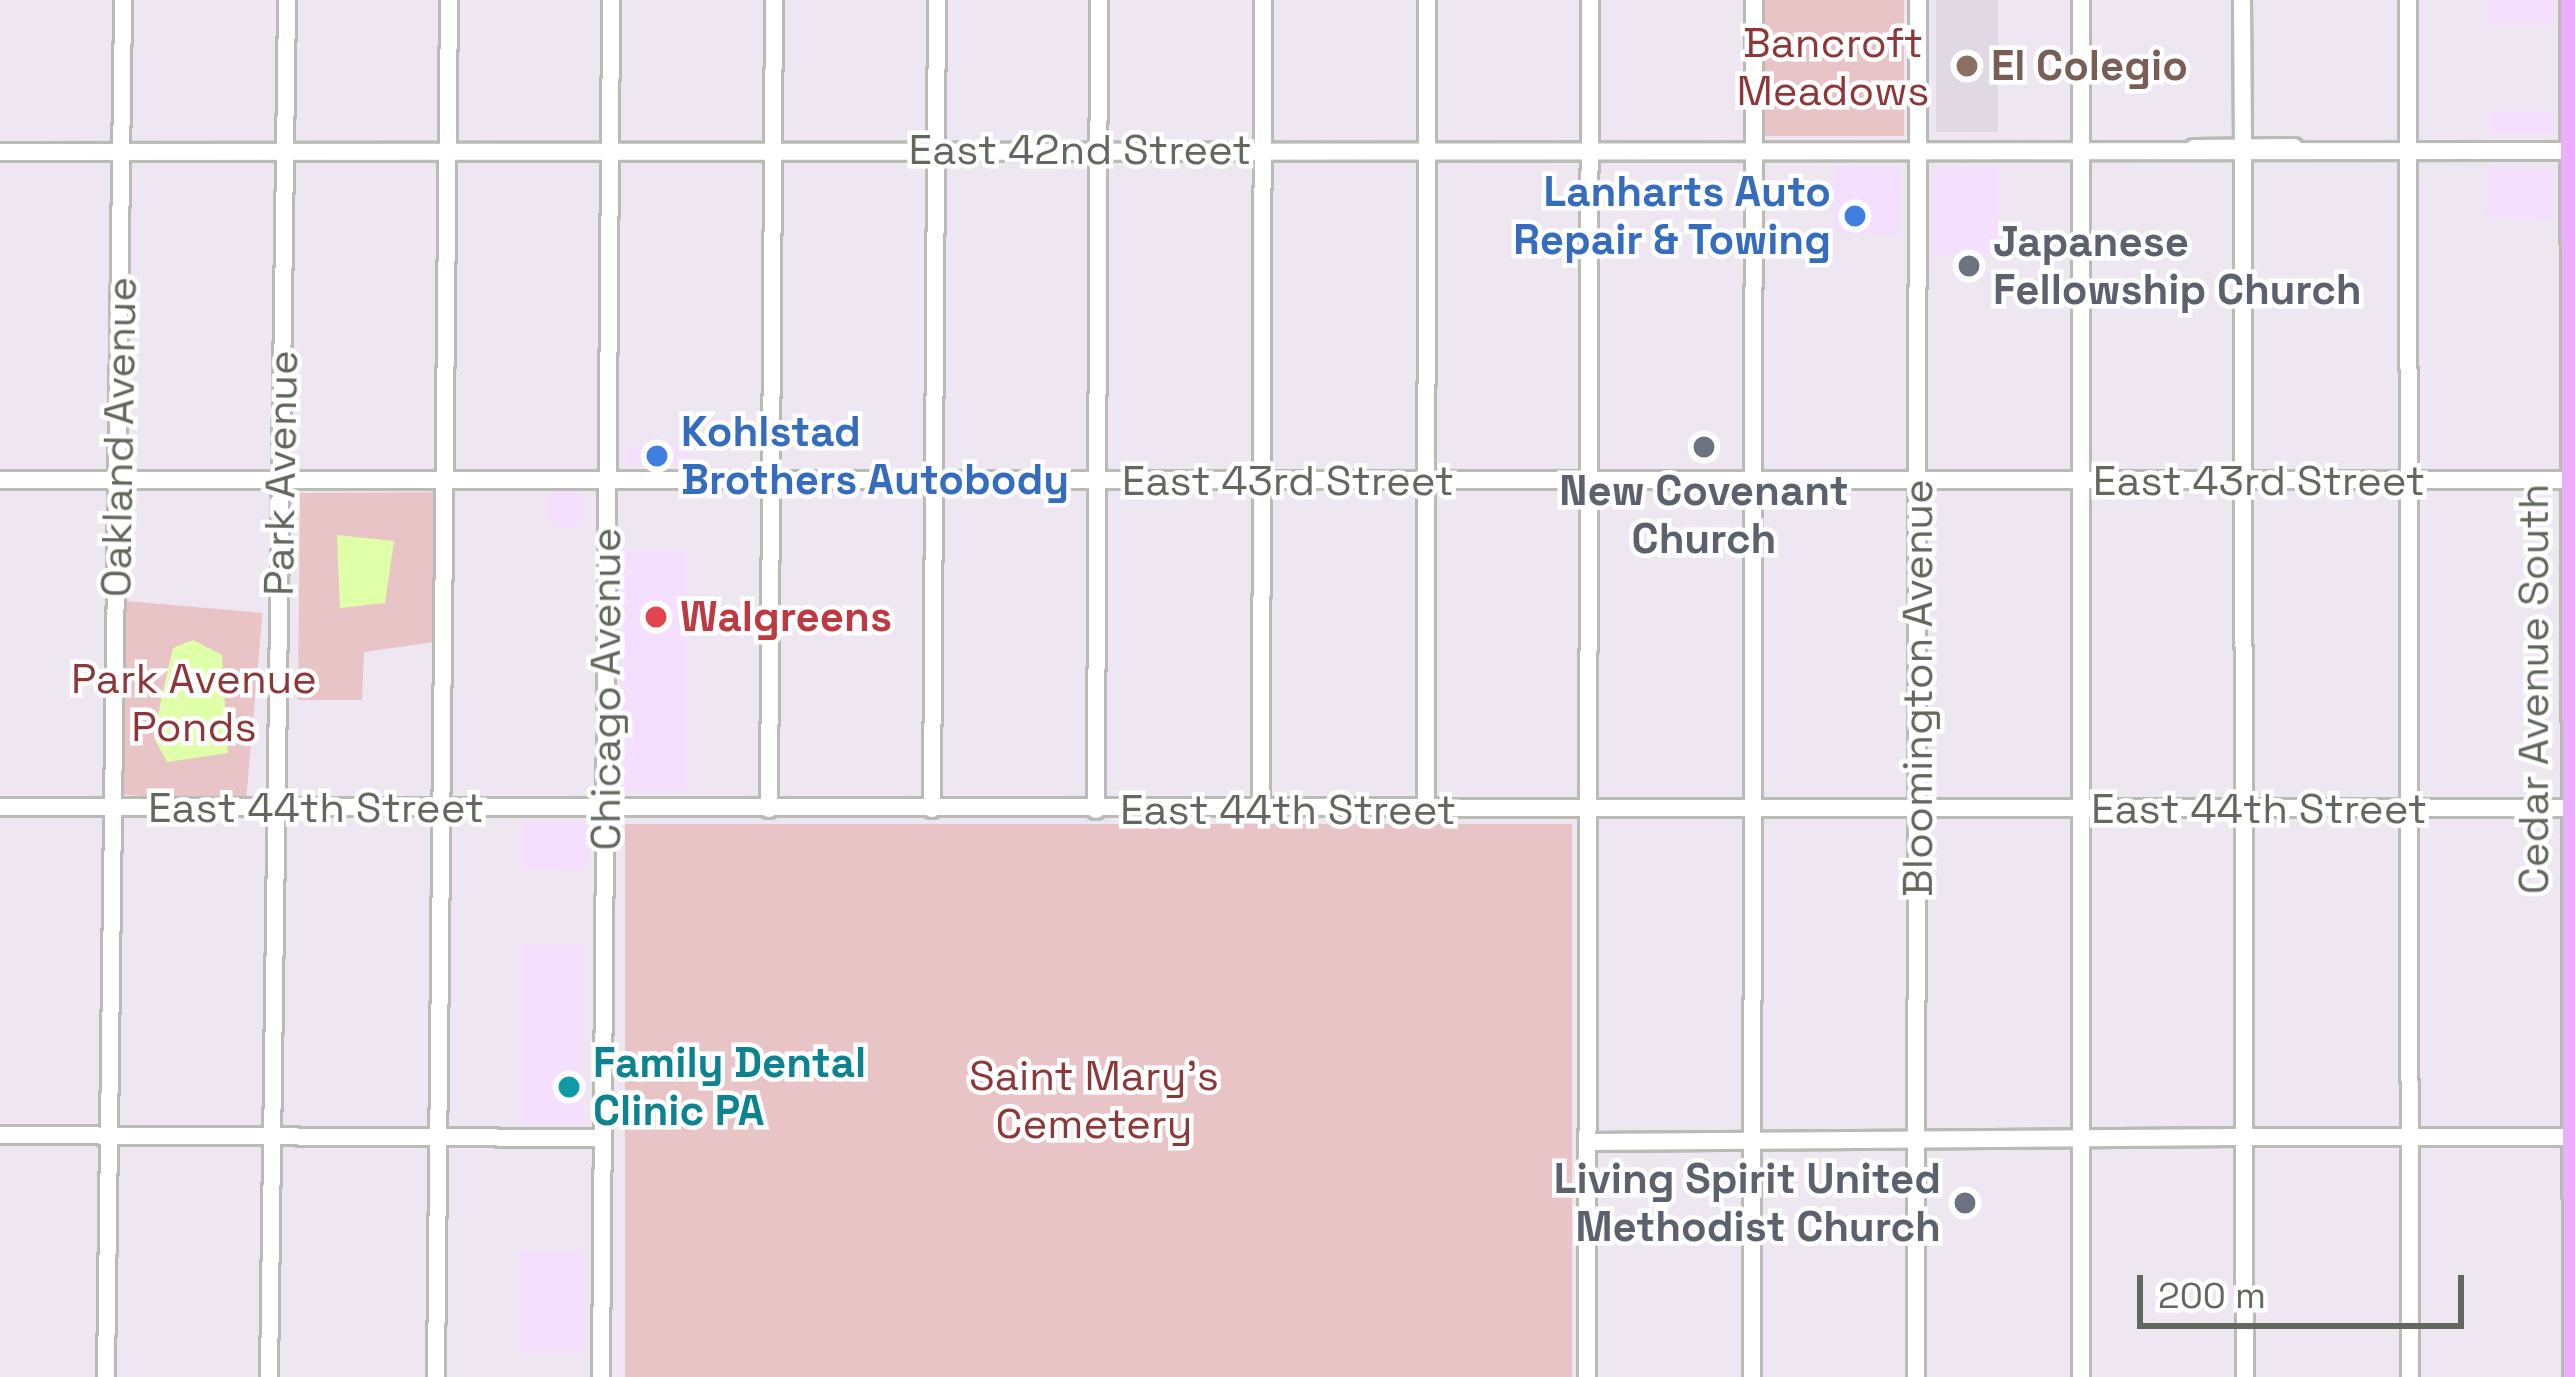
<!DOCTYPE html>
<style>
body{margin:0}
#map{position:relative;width:2575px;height:1377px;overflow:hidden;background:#eee7f1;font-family:"Space Grotesk",sans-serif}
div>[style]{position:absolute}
.commercial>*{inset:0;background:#f5dffe;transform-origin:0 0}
.round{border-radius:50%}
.education>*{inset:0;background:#e0d8e3;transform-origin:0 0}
.green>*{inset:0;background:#e8c4c6;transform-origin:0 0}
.water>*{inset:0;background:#dfffa9}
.roads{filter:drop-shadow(3px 0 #b8bcb4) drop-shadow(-3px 0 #b8bcb4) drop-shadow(0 3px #b8bcb4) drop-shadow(0 -3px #b8bcb4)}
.minor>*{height:16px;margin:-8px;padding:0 8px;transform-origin:8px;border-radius:8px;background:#fff}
.major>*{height:21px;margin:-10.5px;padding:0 10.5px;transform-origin:10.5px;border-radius:10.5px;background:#edaeff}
.dots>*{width:33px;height:33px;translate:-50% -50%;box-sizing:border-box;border:6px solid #fff;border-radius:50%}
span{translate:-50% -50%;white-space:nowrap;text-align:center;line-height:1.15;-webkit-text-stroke:9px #fff;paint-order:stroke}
.park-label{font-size:42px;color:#8e3738}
.education-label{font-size:42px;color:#785e54;font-weight:700}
.left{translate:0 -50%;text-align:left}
.street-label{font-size:42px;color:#63685e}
.shop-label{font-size:42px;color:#366cbe;font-weight:700}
.right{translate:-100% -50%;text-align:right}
.worship-label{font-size:42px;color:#5b616d;font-weight:700}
.health-label{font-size:42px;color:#be3a42;font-weight:700}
.culture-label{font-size:42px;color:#0d838f;font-weight:700}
.scale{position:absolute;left:2137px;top:1275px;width:327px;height:54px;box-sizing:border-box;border:6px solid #63685e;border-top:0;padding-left:15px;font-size:36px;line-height:42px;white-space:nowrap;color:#63685e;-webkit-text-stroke:9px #fff;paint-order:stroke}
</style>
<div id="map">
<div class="commercial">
<i style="left:2489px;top:0;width:65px;height:24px"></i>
<i style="left:2490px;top:111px;width:64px;height:22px"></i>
<i style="left:1835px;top:166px;width:65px;height:68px;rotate:1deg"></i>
<i style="left:1998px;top:167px;width:88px;height:64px;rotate:90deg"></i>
<i style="left:2488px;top:167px;width:66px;height:49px;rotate:3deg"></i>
<i style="left:626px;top:447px;width:63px;height:17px"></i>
<i class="round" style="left:546px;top:488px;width:40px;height:40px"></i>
<i style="left:624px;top:551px;width:62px;height:240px"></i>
<i style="left:523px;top:821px;width:64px;height:48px;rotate:1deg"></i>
<i style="left:522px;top:944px;width:61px;height:179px"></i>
<i style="left:519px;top:1251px;width:64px;height:101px"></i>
</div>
<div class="education">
<i style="left:1936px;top:0;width:62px;height:132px"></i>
</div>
<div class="green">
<i style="left:1762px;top:0;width:142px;height:136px"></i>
<i style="clip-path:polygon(435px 492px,434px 642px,364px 652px,362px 700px,298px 700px,300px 493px)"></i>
<i style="left:126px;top:601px;width:137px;height:193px;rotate:5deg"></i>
<i style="left:625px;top:824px;width:947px;height:553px"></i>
</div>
<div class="water">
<i style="clip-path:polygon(337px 535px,394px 541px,385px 603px,340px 608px)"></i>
<i style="clip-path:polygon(193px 640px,222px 655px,228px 753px,167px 762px,154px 738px,161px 700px,173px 648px)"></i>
</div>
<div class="roads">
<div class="minor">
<i style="left:2242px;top:0;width:144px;rotate:89.6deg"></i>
<i style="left:2408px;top:0;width:1377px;rotate:89.92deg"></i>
<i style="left:2194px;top:148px;width:100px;rotate:-0.6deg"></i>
<i style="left:0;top:152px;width:2575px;rotate:-0.02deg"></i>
<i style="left:2243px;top:158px;width:971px;rotate:89.94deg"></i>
<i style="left:0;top:480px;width:2575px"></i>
<i style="left:0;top:807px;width:2575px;rotate:0.02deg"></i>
<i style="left:769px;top:809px;width:809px;rotate:-89.65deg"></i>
<i style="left:932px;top:809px;width:809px;rotate:-89.65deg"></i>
<i style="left:1096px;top:810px;width:810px;rotate:-89.79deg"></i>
<i style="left:1261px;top:810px;width:810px;rotate:-89.86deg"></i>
<i style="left:1426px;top:810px;width:810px;rotate:-89.93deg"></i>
<i style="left:0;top:1135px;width:603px;rotate:0.29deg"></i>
<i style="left:2252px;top:1137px;width:323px"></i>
<i style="left:1587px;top:1142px;width:649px;rotate:-0.44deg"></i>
<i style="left:2244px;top:1145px;width:232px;rotate:89.8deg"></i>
<i style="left:106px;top:1377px;width:1377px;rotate:-89.29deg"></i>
<i style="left:269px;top:1377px;width:1377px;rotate:-89.25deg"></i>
<i style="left:436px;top:1377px;width:1377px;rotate:-89.46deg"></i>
<i style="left:601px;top:1377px;width:1377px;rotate:-89.58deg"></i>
<i style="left:1587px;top:1377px;width:1377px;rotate:-89.88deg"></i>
<i style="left:1752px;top:1377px;width:1377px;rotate:-89.92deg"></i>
<i style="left:1916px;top:1377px;width:1377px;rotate:-89.92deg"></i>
<i style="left:2081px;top:1377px;width:1377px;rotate:-90deg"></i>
</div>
<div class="major">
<i style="left:2571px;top:0;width:1377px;rotate:89.88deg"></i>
</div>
</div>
<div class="dots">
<i style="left:1967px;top:66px;background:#8d6e63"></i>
<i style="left:1855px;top:216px;background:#3f7fe0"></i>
<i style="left:1969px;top:266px;background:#6b7280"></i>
<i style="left:1704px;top:447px;background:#6b7280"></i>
<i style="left:657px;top:456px;background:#3f7fe0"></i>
<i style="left:656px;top:617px;background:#e0444e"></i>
<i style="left:569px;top:1087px;background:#0f9aa8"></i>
<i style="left:1965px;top:1203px;background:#6b7280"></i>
</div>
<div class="park-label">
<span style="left:1833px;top:67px">Bancroft<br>Meadows</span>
<span style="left:194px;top:703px">Park Avenue<br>Ponds</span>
<span style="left:1094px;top:1100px">Saint Mary's<br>Cemetery</span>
</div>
<div class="education-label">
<span class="left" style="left:1991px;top:66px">El Colegio</span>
</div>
<div class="street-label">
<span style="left:1080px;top:150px">East 42nd Street</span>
<span style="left:119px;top:437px;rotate:-89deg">Oakland Avenue</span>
<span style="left:281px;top:473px;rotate:-89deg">Park Avenue</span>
<span style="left:1288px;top:481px">East 43rd Street</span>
<span style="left:2259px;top:481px">East 43rd Street</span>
<span style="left:1918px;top:688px;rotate:-90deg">Bloomington Avenue</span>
<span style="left:606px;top:689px;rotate:-90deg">Chicago Avenue</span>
<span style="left:2534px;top:689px;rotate:-90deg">Cedar Avenue South</span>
<span style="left:316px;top:808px">East 44th Street</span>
<span style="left:2259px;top:809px">East 44th Street</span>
<span style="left:1288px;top:810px">East 44th Street</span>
</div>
<div class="shop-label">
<span class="right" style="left:1831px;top:216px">Lanharts Auto<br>Repair &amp; Towing</span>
<span class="left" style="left:681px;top:456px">Kohlstad<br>Brothers Autobody</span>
</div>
<div class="worship-label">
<span class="left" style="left:1993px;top:266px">Japanese<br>Fellowship Church</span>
<span style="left:1704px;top:515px">New Covenant<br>Church</span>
<span class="right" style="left:1941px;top:1203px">Living Spirit United<br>Methodist Church</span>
</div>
<div class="health-label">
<span class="left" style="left:680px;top:617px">Walgreens</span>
</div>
<div class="culture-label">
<span class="left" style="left:593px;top:1087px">Family Dental<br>Clinic PA</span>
</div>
<div class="scale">200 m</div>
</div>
